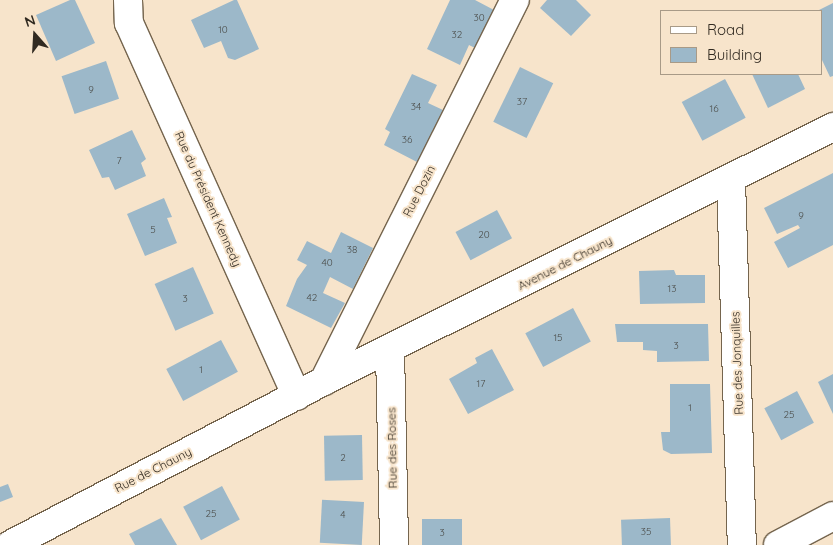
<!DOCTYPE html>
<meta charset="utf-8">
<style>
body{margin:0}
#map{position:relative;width:833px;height:545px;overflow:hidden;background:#f7e4cb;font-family:Quicksand,sans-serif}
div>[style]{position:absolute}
.building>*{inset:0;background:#9cb8c9;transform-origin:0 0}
.roads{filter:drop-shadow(1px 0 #75654e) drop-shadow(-1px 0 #75654e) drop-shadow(0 1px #75654e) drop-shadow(0 -1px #75654e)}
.minor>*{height:28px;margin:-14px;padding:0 14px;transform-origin:14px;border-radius:14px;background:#fff}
span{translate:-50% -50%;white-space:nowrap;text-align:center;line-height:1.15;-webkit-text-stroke:4px #f7e4cb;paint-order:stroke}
.number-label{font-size:10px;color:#4c4e4b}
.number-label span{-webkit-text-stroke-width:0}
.street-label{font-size:12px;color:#312a21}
.legend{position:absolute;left:660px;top:10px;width:162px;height:65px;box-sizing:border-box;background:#f7e4cb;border:1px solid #a89a87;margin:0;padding:6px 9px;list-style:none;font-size:15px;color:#312a21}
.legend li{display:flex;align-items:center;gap:10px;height:25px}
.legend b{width:25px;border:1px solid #a89a87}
.north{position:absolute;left:10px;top:10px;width:50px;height:50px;-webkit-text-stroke:4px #f7e4cb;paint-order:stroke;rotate:341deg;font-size:14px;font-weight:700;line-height:20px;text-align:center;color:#312a21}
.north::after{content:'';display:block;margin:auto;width:18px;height:22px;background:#312a21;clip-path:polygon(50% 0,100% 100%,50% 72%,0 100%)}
</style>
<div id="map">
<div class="building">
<i style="clip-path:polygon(70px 0,75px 0,95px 43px,56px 61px,36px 15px)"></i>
<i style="clip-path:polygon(234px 0,237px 0,259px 49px,235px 60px,228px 58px,221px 41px,204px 48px,191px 20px)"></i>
<i style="clip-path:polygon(450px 0,475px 0,494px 10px,475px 48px,469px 45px,460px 65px,427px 49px)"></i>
<i style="clip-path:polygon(547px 0,576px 0,591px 15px,571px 36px,540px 8px)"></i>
<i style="clip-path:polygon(833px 3px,833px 76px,830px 77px,822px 60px,822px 11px,817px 11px)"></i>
<i style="left:106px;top:61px;width:40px;height:47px;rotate:71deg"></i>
<i style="left:520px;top:67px;width:37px;height:61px;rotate:26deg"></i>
<i style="clip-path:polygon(412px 74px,437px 85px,428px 103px,443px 110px,417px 162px,384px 145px,390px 132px,385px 129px)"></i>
<i style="clip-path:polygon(752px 74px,798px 74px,805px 89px,768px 108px)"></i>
<i style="left:725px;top:79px;width:44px;height:49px;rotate:62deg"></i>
<i style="clip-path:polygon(132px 130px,146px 159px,141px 163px,146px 176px,115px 190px,109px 177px,102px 178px,89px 150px)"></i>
<i style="clip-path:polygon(833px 173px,833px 245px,788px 268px,774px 242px,800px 228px,798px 225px,777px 234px,764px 208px)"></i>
<i style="clip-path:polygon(164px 198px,172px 217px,167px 218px,177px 243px,145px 256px,127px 214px)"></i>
<i style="left:497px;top:210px;width:32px;height:47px;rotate:62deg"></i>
<i style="clip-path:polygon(341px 232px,373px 248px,353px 289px,330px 277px,323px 293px,345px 303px,331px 328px,286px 306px,297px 279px,307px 265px,297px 260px,307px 241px,331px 253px)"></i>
<i style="left:193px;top:267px;width:51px;height:42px;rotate:66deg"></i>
<i style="clip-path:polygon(674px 270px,676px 275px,705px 275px,705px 303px,640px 304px,639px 271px)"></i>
<i style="left:573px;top:308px;width:38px;height:54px;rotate:62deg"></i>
<i style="clip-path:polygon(615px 324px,708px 324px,709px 361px,657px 362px,657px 351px,643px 350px,643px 342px,617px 342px)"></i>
<i style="left:221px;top:340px;width:36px;height:62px;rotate:62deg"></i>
<i style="clip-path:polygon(492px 349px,514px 390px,468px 414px,449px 379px,477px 363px,475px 358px)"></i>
<i style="clip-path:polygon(833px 374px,833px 414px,818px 382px)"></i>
<i style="clip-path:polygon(670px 384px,710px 384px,712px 453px,671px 454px,663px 450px,661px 432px,670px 432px)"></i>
<i style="left:797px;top:391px;width:36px;height:37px;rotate:62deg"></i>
<i style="left:362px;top:435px;width:45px;height:38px;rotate:89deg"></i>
<i style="clip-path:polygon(8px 484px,13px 497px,0 502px,0 487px)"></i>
<i style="left:222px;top:486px;width:38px;height:44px;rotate:62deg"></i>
<i style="left:364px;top:502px;width:43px;height:42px;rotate:93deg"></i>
<i style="clip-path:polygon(161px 518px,177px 545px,135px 545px,129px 534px)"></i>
<i style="left:670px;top:518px;width:27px;height:49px;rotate:88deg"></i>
<i style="left:462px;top:519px;width:26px;height:40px;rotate:90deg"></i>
</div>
<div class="roads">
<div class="minor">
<i style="left:128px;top:0;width:23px;rotate:88deg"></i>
<i style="left:129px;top:23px;width:409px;rotate:65.8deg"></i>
<i style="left:731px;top:180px;width:365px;rotate:88.3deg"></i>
<i style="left:390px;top:350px;width:195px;rotate:88.8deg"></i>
<i style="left:324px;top:381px;width:426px;rotate:-63.4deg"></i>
<i style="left:10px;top:545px;width:354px;rotate:-27.6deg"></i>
<i style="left:324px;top:381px;width:569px;rotate:-26.52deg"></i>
<i style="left:778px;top:545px;width:62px;rotate:-27.8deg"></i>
</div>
</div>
<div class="number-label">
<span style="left:479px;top:18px">30</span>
<span style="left:223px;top:30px">10</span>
<span style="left:457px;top:35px">32</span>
<span style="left:91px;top:90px">9</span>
<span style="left:522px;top:102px">37</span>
<span style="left:416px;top:107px">34</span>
<span style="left:714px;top:109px">16</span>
<span style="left:407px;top:140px">36</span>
<span style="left:119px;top:161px">7</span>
<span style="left:801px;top:216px">9</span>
<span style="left:153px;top:230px">5</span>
<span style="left:484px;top:235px">20</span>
<span style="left:352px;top:250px">38</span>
<span style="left:327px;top:263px">40</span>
<span style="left:672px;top:289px">13</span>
<span style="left:312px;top:298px">42</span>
<span style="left:185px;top:299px">3</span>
<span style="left:558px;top:338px">15</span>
<span style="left:676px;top:346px">3</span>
<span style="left:201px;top:370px">1</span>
<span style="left:481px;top:384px">17</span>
<span style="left:690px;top:408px">1</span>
<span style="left:789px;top:415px">25</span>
<span style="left:343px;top:458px">2</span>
<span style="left:211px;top:514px">25</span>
<span style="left:343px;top:515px">4</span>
<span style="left:646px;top:532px">35</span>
<span style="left:442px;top:533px">3</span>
</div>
<div class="street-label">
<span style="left:419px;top:191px;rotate:-63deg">Rue Dozin</span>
<span style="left:208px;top:199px;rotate:66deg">Rue du Président Kennedy</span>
<span style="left:565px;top:263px;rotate:-27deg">Avenue de Chauny</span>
<span style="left:737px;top:363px;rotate:-92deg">Rue des Jonquilles</span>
<span style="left:392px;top:448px;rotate:-91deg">Rue des Roses</span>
<span style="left:153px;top:470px;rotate:-27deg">Rue de Chauny</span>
</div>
<ul class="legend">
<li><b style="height:6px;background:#fff"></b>Road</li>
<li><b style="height:14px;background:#9cb8c9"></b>Building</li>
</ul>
<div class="north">N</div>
</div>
